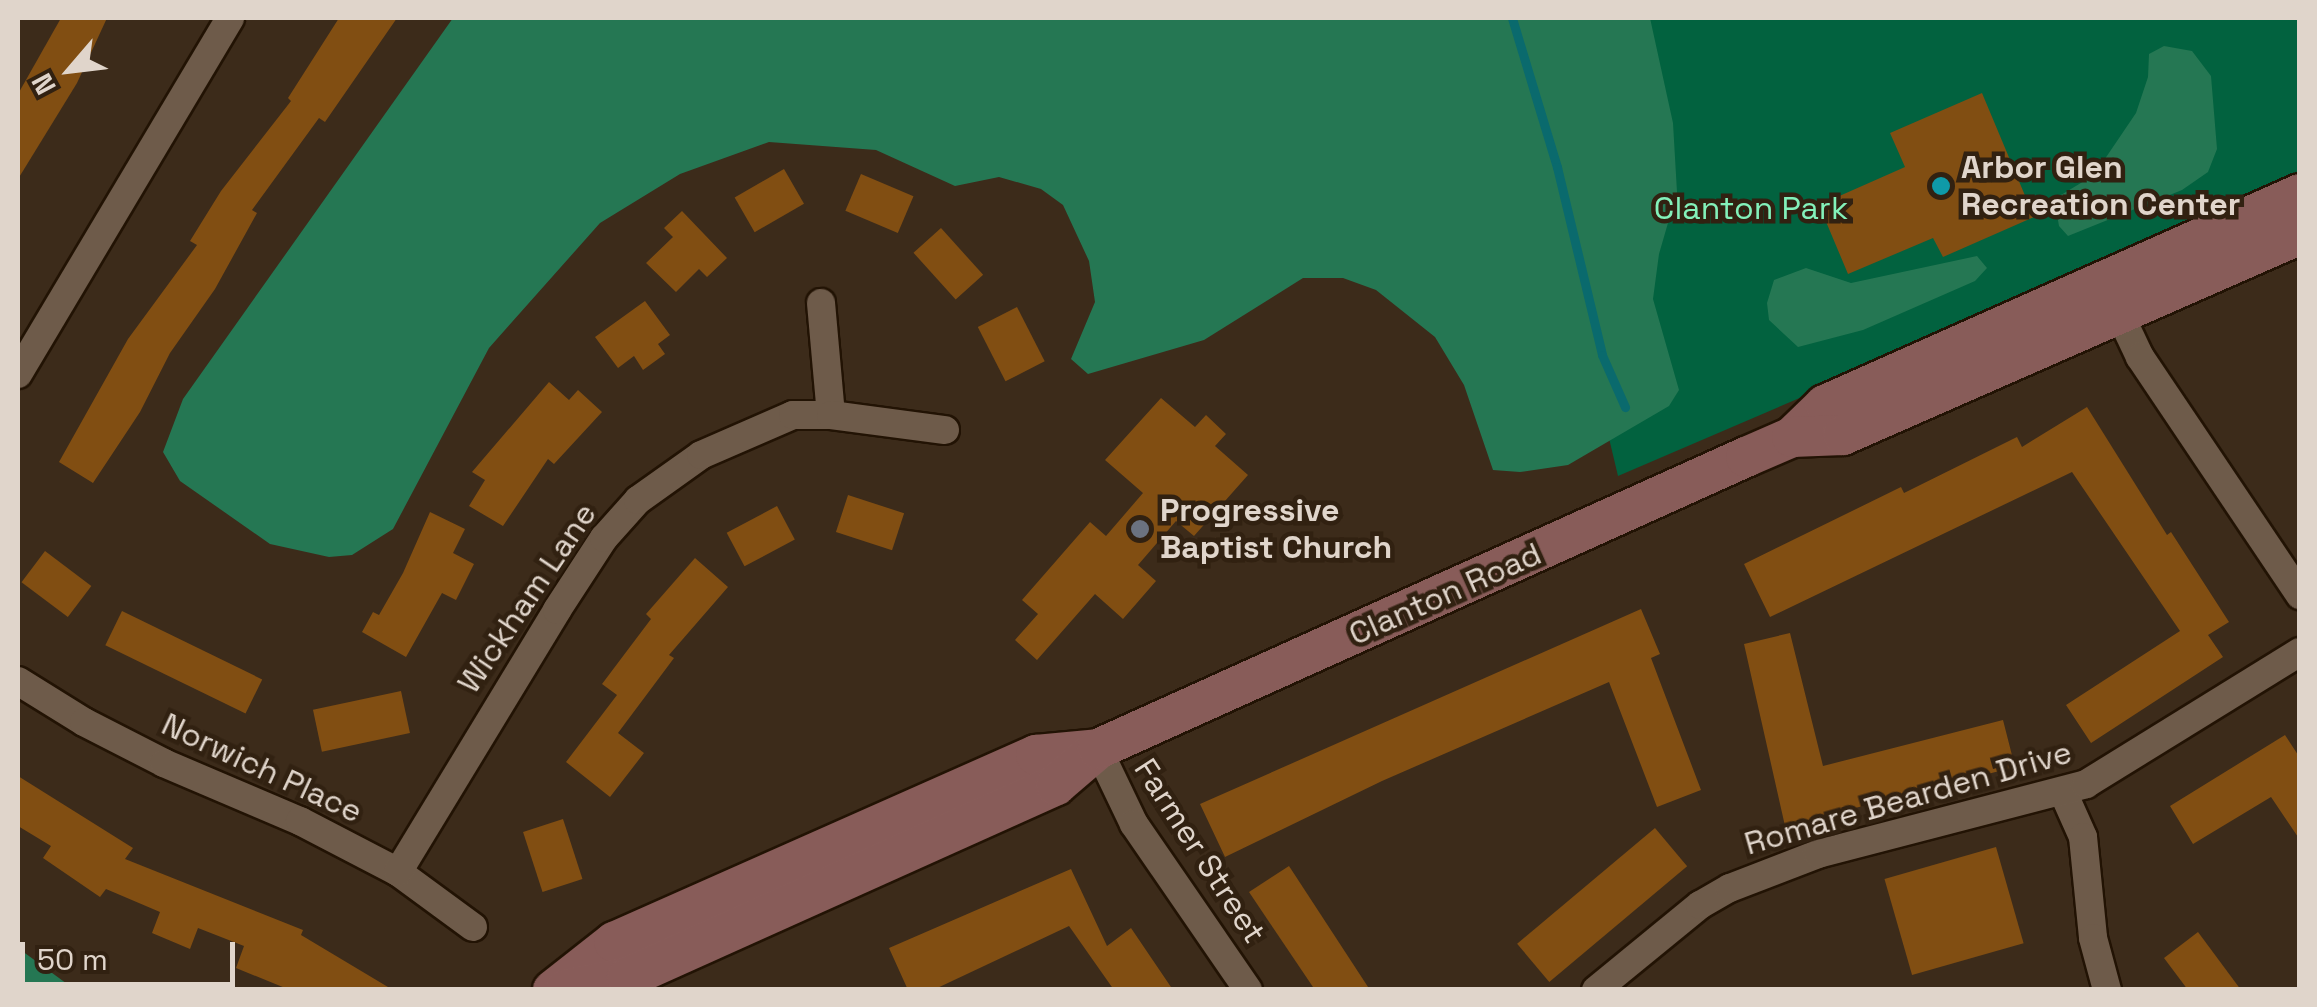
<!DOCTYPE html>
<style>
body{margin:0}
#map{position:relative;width:2317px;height:1007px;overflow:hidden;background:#3c2b1a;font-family:"Space Grotesk",sans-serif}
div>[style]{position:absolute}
.green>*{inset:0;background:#02623f}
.forest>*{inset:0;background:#257753}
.stream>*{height:9px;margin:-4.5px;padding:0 4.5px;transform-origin:4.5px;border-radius:4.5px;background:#0a6a6d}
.building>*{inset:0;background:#814e12;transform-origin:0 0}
.roads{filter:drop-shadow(2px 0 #221304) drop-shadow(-2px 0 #221304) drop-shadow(0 2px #221304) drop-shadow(0 -2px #221304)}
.street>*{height:28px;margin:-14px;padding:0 14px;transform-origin:14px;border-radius:14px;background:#6e5b4a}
.secondary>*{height:40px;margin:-20px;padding:0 20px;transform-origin:20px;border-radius:20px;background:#885c59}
.dots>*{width:28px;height:28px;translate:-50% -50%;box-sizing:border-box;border:5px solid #312111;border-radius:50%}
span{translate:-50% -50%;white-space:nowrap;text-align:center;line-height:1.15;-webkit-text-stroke:9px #312111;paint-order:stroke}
.poi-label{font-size:32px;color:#e0d5cb;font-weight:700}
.left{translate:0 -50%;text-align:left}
.park-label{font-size:32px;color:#83f1ba}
.street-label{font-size:32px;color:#e0d5cb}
.frame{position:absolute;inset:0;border:20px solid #e0d5cb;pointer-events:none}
.north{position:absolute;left:20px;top:20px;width:100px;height:100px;-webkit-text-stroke:8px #312111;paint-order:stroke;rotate:242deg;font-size:28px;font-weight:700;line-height:40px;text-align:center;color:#e0d5cb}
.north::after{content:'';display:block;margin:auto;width:35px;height:45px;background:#e0d5cb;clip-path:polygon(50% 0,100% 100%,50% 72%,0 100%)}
.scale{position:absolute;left:20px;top:942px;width:215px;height:45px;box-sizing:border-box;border:5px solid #e0d5cb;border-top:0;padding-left:12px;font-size:30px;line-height:35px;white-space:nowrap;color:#e0d5cb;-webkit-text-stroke:8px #312111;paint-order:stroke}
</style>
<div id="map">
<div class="green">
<i style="clip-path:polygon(1509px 18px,2299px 18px,2299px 176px,2012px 307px,1618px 476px)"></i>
</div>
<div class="forest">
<i style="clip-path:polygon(453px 18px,1650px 18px,1673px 123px,1677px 192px,1659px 254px,1653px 299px,1679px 390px,1669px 406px,1568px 465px,1520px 472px,1493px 470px,1464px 385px,1435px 337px,1376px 290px,1343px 278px,1303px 278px,1204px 340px,1088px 374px,1071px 359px,1095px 302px,1089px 261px,1063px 205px,1041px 189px,999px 177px,955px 186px,876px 150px,769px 142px,680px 174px,600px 223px,489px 348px,393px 529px,352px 555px,329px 557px,270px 544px,180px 481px,163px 452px,183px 399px)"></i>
<i style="clip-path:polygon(2164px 46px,2192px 51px,2211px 76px,2217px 149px,2208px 172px,2182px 190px,2068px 236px,2059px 226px,2056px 209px,2061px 195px,2094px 175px,2136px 113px,2148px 77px,2149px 54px)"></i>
<i style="clip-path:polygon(1977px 256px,1987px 268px,1975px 281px,1863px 330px,1798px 347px,1769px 320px,1767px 303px,1774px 280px,1806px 268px,1851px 283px)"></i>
<i style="clip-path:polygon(18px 948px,74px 989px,18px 989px)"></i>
</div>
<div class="stream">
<i style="left:1512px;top:18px;width:156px;rotate:73.2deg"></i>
<i style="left:1557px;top:167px;width:193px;rotate:76.5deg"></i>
<i style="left:1602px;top:355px;width:57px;rotate:66.1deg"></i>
</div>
<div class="building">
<i style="clip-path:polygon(61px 18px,107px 18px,77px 83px,18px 179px,18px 94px)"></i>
<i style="clip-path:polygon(339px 18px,397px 18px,325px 122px,319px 118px,252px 210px,257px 213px,215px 289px,170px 353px,140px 412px,93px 483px,59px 462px,128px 339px,197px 245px,190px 241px,221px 191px,291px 101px,288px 98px)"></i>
<i style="clip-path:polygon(1982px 93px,2034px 217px,1943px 257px,1933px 238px,1848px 274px,1819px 205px,1905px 167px,1890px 133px)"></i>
<i style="left:784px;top:169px;width:40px;height:57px;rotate:60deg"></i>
<i style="left:861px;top:174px;width:57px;height:40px;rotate:23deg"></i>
<i style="clip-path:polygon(682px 211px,727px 258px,707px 277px,699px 269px,676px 292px,646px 263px,673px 237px,664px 228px)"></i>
<i style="left:941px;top:228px;width:63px;height:37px;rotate:48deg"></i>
<i style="clip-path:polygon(645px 301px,670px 335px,658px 344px,665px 354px,643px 370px,634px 356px,618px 368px,595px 337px)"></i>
<i style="left:1017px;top:307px;width:61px;height:44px;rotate:63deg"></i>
<i style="clip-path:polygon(549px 382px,569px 400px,578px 390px,602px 412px,554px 464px,548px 459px,503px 526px,469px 506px,485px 480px,472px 472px)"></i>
<i style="clip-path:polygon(1161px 398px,1195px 427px,1206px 415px,1226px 434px,1215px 446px,1248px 475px,1194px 536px,1176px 521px,1138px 565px,1156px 581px,1123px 619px,1095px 594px,1037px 660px,1015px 640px,1038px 614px,1022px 600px,1090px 522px,1106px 536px,1143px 493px,1105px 460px)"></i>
<i style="clip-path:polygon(2087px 407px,2167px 535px,2171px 532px,2229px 622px,2208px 635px,2223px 657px,2091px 743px,2066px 705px,2180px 631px,2072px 472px,1770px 617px,1744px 564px,1901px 487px,1904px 493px,2017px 437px,2022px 447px)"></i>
<i style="left:848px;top:495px;width:59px;height:39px;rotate:18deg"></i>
<i style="left:777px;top:506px;width:38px;height:57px;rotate:62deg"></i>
<i style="clip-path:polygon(430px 512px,465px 529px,453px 553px,474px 564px,456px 600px,442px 593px,406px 657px,362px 632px,373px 612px,379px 615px,403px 573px)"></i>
<i style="left:45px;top:551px;width:58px;height:39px;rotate:37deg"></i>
<i style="clip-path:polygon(695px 558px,728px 587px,669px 655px,674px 658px,618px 733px,644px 753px,610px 797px,566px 762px,617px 695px,602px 684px,651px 619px,646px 614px)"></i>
<i style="clip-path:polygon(1641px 609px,1660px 654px,1651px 658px,1701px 790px,1657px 807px,1609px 682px,1382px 781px,1225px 857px,1200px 804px)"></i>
<i style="left:122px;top:611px;width:156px;height:38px;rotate:26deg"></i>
<i style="clip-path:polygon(1790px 633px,1823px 766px,2003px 720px,2015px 767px,1785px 826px,1744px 644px)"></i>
<i style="left:401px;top:691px;width:43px;height:90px;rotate:78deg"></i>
<i style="clip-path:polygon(2285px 735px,2300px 758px,2300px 840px,2271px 797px,2193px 844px,2170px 806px)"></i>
<i style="clip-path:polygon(18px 776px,133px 848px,125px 859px,303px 930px,301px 935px,393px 990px,290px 990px,236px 968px,244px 946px,198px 928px,190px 949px,152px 933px,160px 912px,106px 889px,100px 897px,43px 858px,51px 846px,18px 826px)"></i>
<i style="left:563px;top:819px;width:63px;height:42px;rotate:72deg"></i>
<i style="left:1655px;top:828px;width:50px;height:180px;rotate:50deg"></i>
<i style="left:1996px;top:847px;width:100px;height:116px;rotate:74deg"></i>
<i style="clip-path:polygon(1289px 866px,1370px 990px,1315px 990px,1249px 892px)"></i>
<i style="clip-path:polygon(1071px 869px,1107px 946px,1131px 928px,1173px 990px,1114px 990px,1069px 926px,933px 990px,908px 990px,889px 948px)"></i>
<i style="clip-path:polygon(2198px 932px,2241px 990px,2188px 990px,2164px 958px)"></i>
</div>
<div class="roads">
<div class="street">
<i style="left:2113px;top:300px;width:63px;rotate:64.7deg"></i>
<i style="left:2140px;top:357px;width:287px;rotate:56.1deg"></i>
<i style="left:821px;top:303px;width:112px;rotate:84.9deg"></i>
<i style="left:18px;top:374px;width:414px;rotate:-59.2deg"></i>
<i style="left:18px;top:681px;width:78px;rotate:31.8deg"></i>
<i style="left:84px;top:722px;width:90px;rotate:27.1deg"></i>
<i style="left:164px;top:763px;width:148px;rotate:23.1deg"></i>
<i style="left:300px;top:821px;width:110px;rotate:27.5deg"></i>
<i style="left:398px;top:872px;width:93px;rotate:36.3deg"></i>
<i style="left:1098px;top:749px;width:83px;rotate:64.4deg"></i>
<i style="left:1134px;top:824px;width:201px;rotate:55.5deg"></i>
<i style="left:2063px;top:792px;width:49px;rotate:66deg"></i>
<i style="left:2083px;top:837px;width:101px;rotate:84.3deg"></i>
<i style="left:2093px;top:938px;width:54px;rotate:74.9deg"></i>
<i style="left:398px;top:872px;width:306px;rotate:-58.7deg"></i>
<i style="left:557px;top:610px;width:86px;rotate:-56.9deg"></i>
<i style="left:604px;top:538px;width:51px;rotate:-48.2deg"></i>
<i style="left:638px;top:500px;width:77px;rotate:-35.5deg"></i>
<i style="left:701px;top:455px;width:100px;rotate:-23.5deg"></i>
<i style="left:793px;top:415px;width:38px"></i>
<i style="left:831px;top:415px;width:115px;rotate:7.5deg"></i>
<i style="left:1596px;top:990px;width:134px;rotate:-39.3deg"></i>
<i style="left:1700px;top:905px;width:34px;rotate:-30deg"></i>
<i style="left:1730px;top:888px;width:94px;rotate:-21.1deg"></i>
<i style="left:1818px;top:854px;width:277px;rotate:-14.6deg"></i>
<i style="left:2086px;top:784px;width:251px;rotate:-31.7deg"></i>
</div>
<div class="secondary">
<i style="left:1792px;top:437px;width:46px;rotate:-44.1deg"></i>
<i style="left:1825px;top:405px;width:520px;rotate:-23.95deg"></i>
<i style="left:553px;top:990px;width:78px;rotate:-38.2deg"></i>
<i style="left:614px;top:942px;width:462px;rotate:-23.9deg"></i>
<i style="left:1036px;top:755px;width:62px;rotate:-5.5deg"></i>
<i style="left:565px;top:990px;width:63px;rotate:-11deg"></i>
<i style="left:627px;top:978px;width:470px;rotate:-24.2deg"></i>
<i style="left:1056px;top:785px;width:55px;rotate:-40.6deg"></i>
<i style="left:1098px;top:749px;width:711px;rotate:-24.26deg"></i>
<i style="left:1746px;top:457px;width:50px;rotate:-23.5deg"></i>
<i style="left:1792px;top:437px;width:51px;rotate:-2.2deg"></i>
<i style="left:1843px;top:435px;width:499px;rotate:-23.7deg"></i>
</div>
</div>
<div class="dots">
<i style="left:1941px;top:186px;background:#0f9aa8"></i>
<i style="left:1140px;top:529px;background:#6b7280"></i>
</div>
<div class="poi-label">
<span class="left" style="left:1961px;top:186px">Arbor Glen<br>Recreation Center</span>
<span class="left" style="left:1160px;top:529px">Progressive<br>Baptist Church</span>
</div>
<div class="park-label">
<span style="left:1751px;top:208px">Clanton Park</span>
</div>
<div class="street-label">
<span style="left:1445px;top:594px;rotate:-24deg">Clanton Road</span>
<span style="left:527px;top:598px;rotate:-56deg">Wickham Lane</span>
<span style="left:262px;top:768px;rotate:25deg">Norwich Place</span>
<span style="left:1908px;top:798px;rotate:-16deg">Romare Bearden Drive</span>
<span style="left:1200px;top:851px;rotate:57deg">Farmer Street</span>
</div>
<div class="frame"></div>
<div class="north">N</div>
<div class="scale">50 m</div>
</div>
